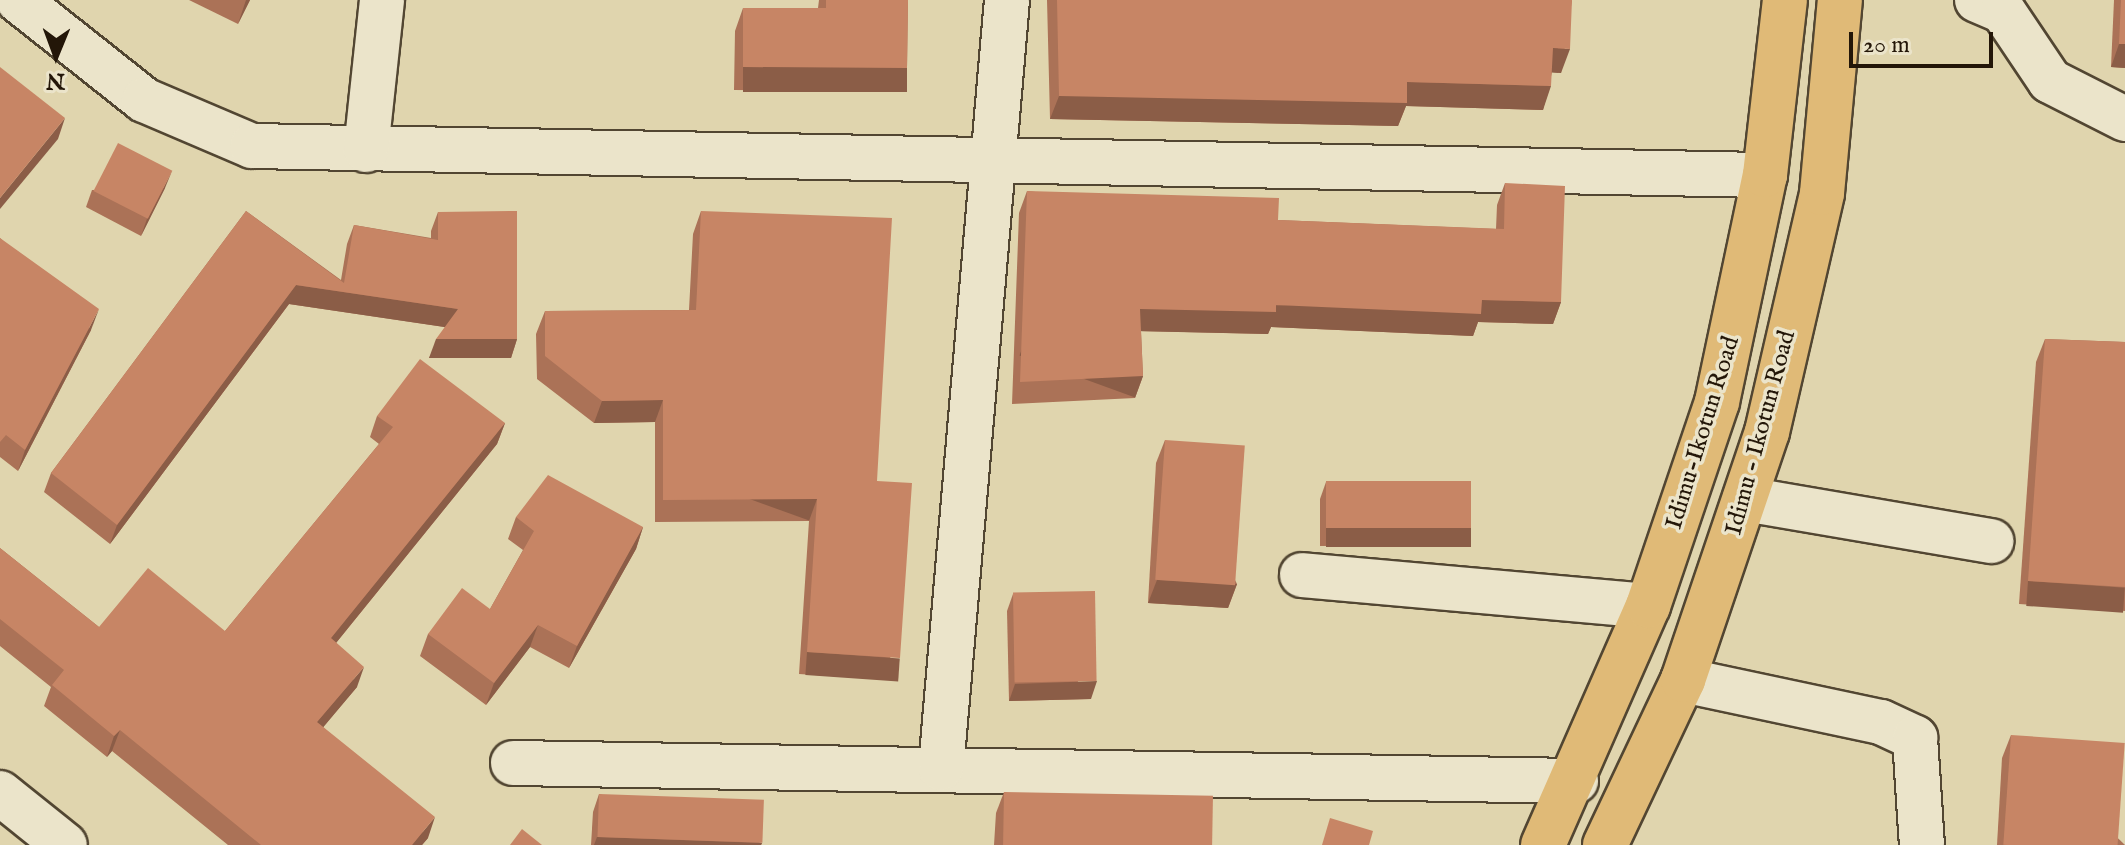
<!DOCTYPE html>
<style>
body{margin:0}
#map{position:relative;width:2125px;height:845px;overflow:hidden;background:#e0d5ae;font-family:"IM FELL English",serif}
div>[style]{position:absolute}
.roads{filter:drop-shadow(2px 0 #524632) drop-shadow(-2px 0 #524632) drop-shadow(0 2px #524632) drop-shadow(0 -2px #524632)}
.minor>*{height:44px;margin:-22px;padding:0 22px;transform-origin:22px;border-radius:22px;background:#ebe4ca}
.major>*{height:44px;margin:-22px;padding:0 22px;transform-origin:22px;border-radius:22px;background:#e0ba77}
.wall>*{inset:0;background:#ab7257}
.shaded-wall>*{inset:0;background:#8b5d47;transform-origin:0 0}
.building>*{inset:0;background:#c78565;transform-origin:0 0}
span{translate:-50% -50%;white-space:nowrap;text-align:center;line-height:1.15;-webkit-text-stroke:7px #ebe4ca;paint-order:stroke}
.street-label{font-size:24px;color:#231608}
.north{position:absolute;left:16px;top:16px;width:80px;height:80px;-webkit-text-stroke:6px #ebe4ca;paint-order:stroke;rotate:181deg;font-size:22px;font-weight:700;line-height:32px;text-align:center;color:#231608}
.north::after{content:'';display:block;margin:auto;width:28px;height:36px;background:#231608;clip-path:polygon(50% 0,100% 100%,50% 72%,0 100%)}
.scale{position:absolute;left:1849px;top:32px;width:144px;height:36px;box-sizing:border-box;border:4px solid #231608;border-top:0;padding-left:10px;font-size:24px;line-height:28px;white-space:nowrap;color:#231608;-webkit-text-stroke:6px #ebe4ca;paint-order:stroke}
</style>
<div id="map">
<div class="roads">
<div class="minor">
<i style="left:18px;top:0;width:161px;rotate:38.4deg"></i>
<i style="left:144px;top:100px;width:117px;rotate:23.1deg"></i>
<i style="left:252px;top:146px;width:1513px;rotate:1.1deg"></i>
<i style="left:1977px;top:0;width:28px;rotate:23deg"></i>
<i style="left:2003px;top:11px;width:84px;rotate:56.1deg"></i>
<i style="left:2050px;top:81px;width:84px;rotate:26.9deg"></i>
<i style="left:366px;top:150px;width:151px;rotate:-83.9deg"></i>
<i style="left:1745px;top:499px;width:250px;rotate:9.7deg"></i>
<i style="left:1302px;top:575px;width:347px;rotate:5.1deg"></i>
<i style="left:1683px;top:680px;width:202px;rotate:12deg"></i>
<i style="left:1881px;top:722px;width:38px;rotate:25deg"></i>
<i style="left:1915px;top:738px;width:107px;rotate:86.3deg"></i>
<i style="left:513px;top:763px;width:1063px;rotate:0.97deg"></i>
<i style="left:941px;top:768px;width:771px;rotate:-85.09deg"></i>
<i style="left:0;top:793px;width:83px;rotate:38.7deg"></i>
</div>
<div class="major">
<i style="left:1543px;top:845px;width:261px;rotate:-66.3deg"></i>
<i style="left:1648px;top:606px;width:215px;rotate:-71.3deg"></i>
<i style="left:1717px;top:402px;width:232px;rotate:-78.1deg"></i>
<i style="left:1765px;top:175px;width:176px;rotate:-83.5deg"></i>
<i style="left:1605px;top:845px;width:183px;rotate:-64.7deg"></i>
<i style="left:1683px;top:680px;width:262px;rotate:-71.3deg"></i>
<i style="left:1767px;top:432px;width:245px;rotate:-77deg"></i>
<i style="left:1822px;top:193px;width:194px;rotate:-84.7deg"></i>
</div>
</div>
<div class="wall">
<i style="clip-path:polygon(189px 0,250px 0,238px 24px)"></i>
<i style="clip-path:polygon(819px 0,908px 0,907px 68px,898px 91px,734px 90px,735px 31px,743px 8px,818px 8px)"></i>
<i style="clip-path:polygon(1047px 0,1572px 0,1561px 73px,1552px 72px,1543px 110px,1406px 106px,1398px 126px,1050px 119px)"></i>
<i style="clip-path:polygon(2114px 0,2125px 0,2125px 68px,2111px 67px)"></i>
<i style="clip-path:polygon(1505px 183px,1561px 302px,1553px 324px,1478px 322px,1473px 336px,1271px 327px,1268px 334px,1141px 331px,1143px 376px,1135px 398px,1012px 404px,1019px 213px,1027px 191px,1278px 220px,1496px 229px,1497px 205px)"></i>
<i style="clip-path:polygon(165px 188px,141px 236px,86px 207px,92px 190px)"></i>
<i style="clip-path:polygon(246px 211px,341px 280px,347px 244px,354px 225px,431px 238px,431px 231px,438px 212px,517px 339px,511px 358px,429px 358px,445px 327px,289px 304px,110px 544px,44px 492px,51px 473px)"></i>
<i style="clip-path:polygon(701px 211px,877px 481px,892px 680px,799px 674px,809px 521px,655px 522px,655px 422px,594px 423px,537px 379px,536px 334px,545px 311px,689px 310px,693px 234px)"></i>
<i style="clip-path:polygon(0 238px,91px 330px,18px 471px,0 457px)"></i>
<i style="clip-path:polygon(2045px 339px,2125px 342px,2125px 611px,2019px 604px,2036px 362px)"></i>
<i style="clip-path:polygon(377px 416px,505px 423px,497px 444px,336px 643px,357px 687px,323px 727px,428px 838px,422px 845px,228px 845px,112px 751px,107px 757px,44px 706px,51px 687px,0 646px,0 548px,99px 627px,225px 631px,379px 444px,370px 437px)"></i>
<i style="clip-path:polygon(1165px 440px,1237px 584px,1228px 608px,1148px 603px,1156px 463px)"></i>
<i style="clip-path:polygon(1326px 482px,1464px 545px,1320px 546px,1320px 499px)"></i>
<i style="clip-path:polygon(516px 517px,643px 527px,636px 549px,569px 668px,530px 647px,486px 705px,420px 656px,428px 634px,490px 609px,523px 550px,508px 539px)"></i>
<i style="clip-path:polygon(1013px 594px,1091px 699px,1009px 701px,1007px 611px)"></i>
<i style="clip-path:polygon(2011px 735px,2125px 845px,1997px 845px,2002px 758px)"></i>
<i style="clip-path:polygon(1004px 792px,1209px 845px,994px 845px,996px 813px)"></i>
<i style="clip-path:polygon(599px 794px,762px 843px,761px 845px,591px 845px,593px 812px)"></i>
</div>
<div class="shaded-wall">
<i style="clip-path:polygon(246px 0,250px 0,238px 24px)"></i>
<i style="clip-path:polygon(2119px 44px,2125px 44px,2125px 68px,2111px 67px)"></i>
<i style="clip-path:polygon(1553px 48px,1570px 49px,1561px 73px,1544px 72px)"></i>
<i style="left:743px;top:67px;width:164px;height:25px"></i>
<i style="clip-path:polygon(1407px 82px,1551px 86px,1543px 110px,1406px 106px,1398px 126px,1050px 119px,1059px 96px)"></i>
<i style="clip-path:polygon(65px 118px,58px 139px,0 209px,0 198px)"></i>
<i style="clip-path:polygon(172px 171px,165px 188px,141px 236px,147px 219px)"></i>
<i style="clip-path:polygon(296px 285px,458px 309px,451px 328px,289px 304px,110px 544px,117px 525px)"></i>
<i style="clip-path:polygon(1482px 300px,1561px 302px,1553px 324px,1478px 322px,1473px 336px,1271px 327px,1268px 334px,1132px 331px,1140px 309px)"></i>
<i style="clip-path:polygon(99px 309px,91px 330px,18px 471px,25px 450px)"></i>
<i style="clip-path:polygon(436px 339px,517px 339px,511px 358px,429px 358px)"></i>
<i style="left:1143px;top:376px;width:23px;height:123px;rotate:110deg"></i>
<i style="clip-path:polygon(663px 400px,655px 422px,594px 423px,602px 401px)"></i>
<i style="clip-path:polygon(505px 423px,497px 444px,323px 659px,331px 638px)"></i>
<i style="left:817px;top:499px;width:23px;height:154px;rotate:110deg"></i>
<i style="clip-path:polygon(643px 527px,636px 549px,569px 668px,577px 646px)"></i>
<i style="left:1326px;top:528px;width:145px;height:19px"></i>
<i style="clip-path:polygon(1157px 580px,1237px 584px,1228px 608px,1148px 603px)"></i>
<i style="left:2028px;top:581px;width:97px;height:25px;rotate:4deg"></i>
<i style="clip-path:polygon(538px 625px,530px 647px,486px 705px,494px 683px)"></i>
<i style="left:807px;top:652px;width:93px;height:23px;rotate:4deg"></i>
<i style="clip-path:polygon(364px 667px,357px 687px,310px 743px,317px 722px)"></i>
<i style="clip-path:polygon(1097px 681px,1091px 699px,1009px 701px,1015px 684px)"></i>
<i style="clip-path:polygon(120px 730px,112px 751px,107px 757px,114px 736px)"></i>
<i style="clip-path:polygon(435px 817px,428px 838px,422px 845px,412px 845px)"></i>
<i style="clip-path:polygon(597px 837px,762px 843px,761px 845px,594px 845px)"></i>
</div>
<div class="building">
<i style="clip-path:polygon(826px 0,908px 0,907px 68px,743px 67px,743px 8px,826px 8px)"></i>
<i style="clip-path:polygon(1057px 0,1572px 0,1570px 49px,1553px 48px,1551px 86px,1407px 82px,1407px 103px,1059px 96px)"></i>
<i style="clip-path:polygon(2121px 0,2125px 0,2125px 44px,2119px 44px)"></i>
<i style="clip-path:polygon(0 67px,65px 118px,0 198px)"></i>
<i style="left:118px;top:143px;width:61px;height:54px;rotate:27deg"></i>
<i style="clip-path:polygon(1505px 183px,1565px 186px,1561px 302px,1482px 300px,1481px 314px,1276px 305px,1276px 312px,1140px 309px,1143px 376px,1020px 382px,1027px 191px,1279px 198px,1278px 220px,1504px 229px)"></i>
<i style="clip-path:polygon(246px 211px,344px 283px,354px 225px,438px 240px,438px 212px,517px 211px,517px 339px,436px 339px,458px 309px,296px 285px,117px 525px,51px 473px)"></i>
<i style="clip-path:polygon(701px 211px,892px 218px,877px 481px,912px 483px,900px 658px,807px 652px,817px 499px,663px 500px,663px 400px,602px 401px,545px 356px,545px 311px,696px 310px)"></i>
<i style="clip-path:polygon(0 238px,99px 309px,25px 450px,6px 435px,0 442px)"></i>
<i style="clip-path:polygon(2045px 339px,2125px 342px,2125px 587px,2028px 581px)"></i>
<i style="clip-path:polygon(420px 359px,505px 423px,331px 638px,364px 667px,317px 722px,435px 817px,412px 845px,261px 845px,120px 730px,114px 736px,52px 685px,64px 670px,0 619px,0 548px,99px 627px,148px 568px,225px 631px,393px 427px,377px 416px)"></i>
<i style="left:1165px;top:440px;width:80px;height:140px;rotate:4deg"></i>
<i style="clip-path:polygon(548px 475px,643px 527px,577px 646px,538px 625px,494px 683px,428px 634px,462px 588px,490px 609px,534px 531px,516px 517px)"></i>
<i style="left:1471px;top:481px;width:47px;height:145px;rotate:90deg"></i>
<i style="left:1095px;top:591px;width:90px;height:82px;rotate:89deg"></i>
<i style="left:2011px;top:735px;width:114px;height:110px;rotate:4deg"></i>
<i style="left:1004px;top:792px;width:209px;height:53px;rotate:1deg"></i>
<i style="left:599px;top:794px;width:165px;height:43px;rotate:2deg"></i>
<i style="clip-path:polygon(1330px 818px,1373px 831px,1369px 845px,1322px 845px)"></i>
<i style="clip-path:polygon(522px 829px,542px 845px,510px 845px)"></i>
</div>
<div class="street-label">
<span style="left:1703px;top:433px;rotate:-73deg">Idimu-Ikotun Road</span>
<span style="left:1761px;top:433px;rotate:-75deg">Idimu - Ikotun Road</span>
</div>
<div class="north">N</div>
<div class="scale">20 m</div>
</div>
